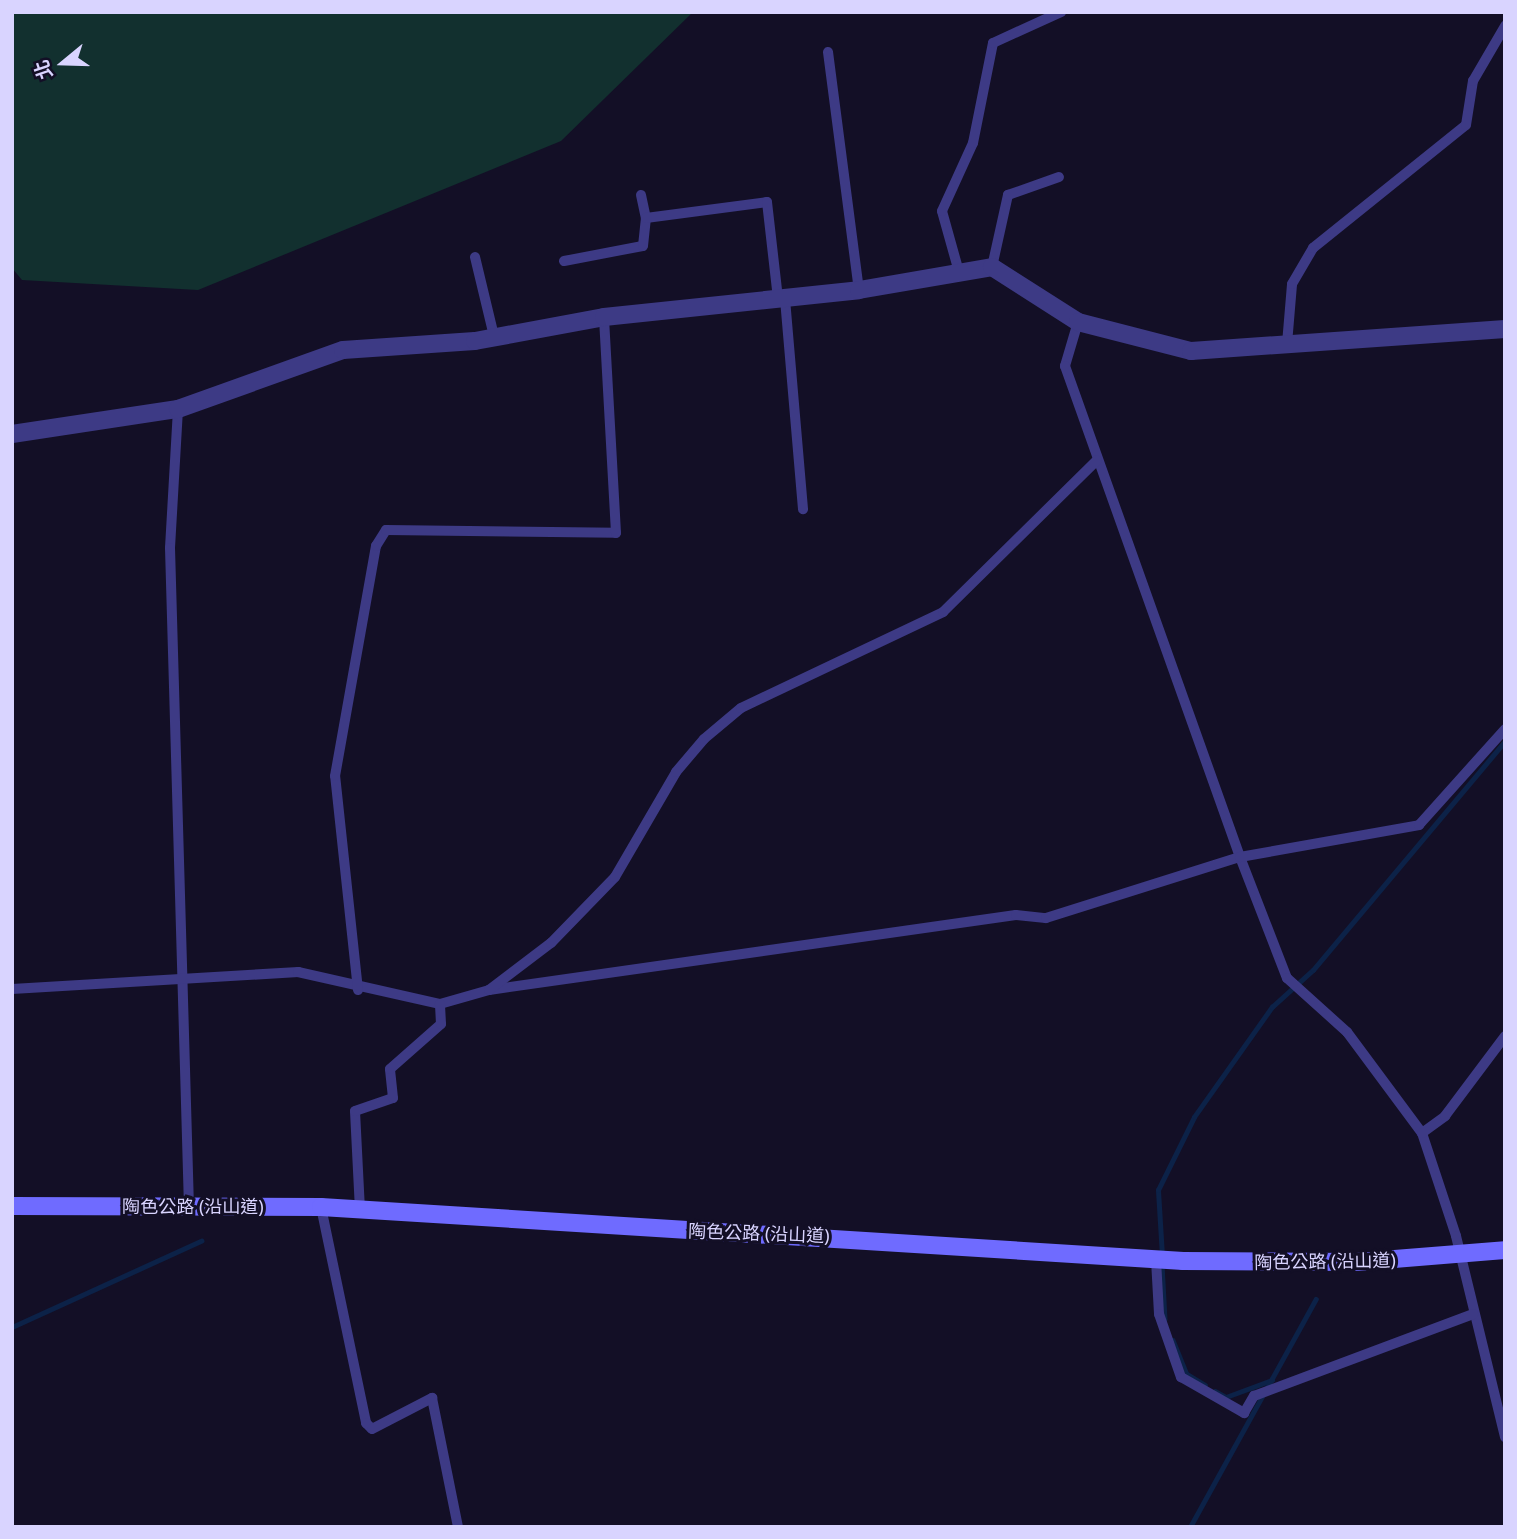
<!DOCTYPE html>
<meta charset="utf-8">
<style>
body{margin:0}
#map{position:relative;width:1517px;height:1539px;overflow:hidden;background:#130f26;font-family:"Noto Sans","Noto Sans TC",sans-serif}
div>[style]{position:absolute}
.green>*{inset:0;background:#12302f}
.stream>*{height:4.5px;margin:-2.25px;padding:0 2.25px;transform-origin:2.25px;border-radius:2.25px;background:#0c2248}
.service>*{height:10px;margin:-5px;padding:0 5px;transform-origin:5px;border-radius:5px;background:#3d3a85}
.tertiary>*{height:18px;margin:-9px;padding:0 9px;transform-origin:9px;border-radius:9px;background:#3d3a85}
.secondary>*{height:18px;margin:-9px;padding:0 9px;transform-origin:9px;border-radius:9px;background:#6f6bff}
span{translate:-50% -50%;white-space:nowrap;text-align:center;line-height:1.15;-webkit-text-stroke:6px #130f26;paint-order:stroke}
.street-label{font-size:18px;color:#d9d4ff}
.frame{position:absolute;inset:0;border:14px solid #d9d4ff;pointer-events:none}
.north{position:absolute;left:28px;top:28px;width:70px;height:70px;-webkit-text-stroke:5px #130f26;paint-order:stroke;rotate:251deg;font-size:19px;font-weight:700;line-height:28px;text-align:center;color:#d9d4ff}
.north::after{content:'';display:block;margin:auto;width:24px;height:32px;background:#d9d4ff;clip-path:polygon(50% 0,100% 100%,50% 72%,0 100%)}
</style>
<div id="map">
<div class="green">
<i style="clip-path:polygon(12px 12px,693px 12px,561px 141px,198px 290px,22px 280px,12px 268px)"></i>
</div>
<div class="stream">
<i style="left:1162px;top:1256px;width:66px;rotate:-93.5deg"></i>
<i style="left:1158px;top:1190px;width:81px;rotate:-63.7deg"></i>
<i style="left:1194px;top:1117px;width:135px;rotate:-54.7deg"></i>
<i style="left:1272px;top:1007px;width:55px;rotate:-42.1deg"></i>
<i style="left:1313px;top:970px;width:299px;rotate:-50deg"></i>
<i style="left:1162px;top:1264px;width:55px;rotate:86.9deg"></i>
<i style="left:12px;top:1327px;width:208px;rotate:-24.5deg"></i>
<i style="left:1173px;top:1340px;width:37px;rotate:68deg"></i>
<i style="left:1187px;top:1374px;width:21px;rotate:31deg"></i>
<i style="left:1215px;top:1391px;width:13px;rotate:29deg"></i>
<i style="left:1226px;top:1397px;width:49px;rotate:-20.3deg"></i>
<i style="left:1190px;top:1527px;width:260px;rotate:-61.1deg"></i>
</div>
<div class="service">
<i style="left:828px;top:52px;width:240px;rotate:82.6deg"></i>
<i style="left:641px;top:195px;width:24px;rotate:78deg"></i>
<i style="left:475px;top:257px;width:81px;rotate:76.5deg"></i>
<i style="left:564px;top:261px;width:80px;rotate:-10.8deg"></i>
<i style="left:643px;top:246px;width:28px;rotate:-84deg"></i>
<i style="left:646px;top:218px;width:122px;rotate:-7.5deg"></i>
<i style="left:767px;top:202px;width:98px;rotate:83.5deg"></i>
<i style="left:992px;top:267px;width:74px;rotate:-77.5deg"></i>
<i style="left:1008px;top:195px;width:54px;rotate:-19.4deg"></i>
<i style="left:959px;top:272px;width:63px;rotate:-105.6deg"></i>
<i style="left:942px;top:211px;width:75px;rotate:-65.5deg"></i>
<i style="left:973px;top:143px;width:102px;rotate:-78.7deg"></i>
<i style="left:993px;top:43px;width:75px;rotate:-24.5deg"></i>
<i style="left:785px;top:299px;width:211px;rotate:85.1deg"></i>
<i style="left:1078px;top:322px;width:46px;rotate:106.5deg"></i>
<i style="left:1065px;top:366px;width:521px;rotate:70.38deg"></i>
<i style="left:1240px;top:857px;width:130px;rotate:68.8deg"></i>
<i style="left:1287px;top:978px;width:81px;rotate:42deg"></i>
<i style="left:1347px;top:1032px;width:126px;rotate:53.4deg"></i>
<i style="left:1422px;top:1133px;width:108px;rotate:71.7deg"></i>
<i style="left:1456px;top:1236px;width:207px;rotate:76.3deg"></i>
<i style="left:1287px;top:344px;width:60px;rotate:-85.2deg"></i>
<i style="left:1292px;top:284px;width:42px;rotate:-59.7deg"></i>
<i style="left:1313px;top:248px;width:196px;rotate:-38.8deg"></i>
<i style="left:1466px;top:125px;width:45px;rotate:-81deg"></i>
<i style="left:1473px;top:81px;width:64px;rotate:-59.8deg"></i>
<i style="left:178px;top:409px;width:139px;rotate:93.3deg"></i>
<i style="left:170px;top:548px;width:658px;rotate:88.35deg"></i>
<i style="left:12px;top:989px;width:287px;rotate:-3.4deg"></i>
<i style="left:298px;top:972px;width:146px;rotate:12.7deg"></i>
<i style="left:440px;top:1004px;width:51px;rotate:-15.9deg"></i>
<i style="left:489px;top:990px;width:532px;rotate:-8.1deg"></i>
<i style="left:1016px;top:915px;width:30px;rotate:6deg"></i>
<i style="left:1046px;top:918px;width:203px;rotate:-17.5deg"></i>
<i style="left:1240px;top:857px;width:182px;rotate:-10.1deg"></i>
<i style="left:1419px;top:825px;width:129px;rotate:-48.1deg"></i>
<i style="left:358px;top:990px;width:215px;rotate:-96.1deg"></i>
<i style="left:335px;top:776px;width:234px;rotate:-79.9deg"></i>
<i style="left:376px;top:546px;width:19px;rotate:-58deg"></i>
<i style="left:386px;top:530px;width:230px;rotate:0.7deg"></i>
<i style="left:616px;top:533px;width:216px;rotate:-93.2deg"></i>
<i style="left:489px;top:990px;width:78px;rotate:-37.2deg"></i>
<i style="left:551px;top:943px;width:92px;rotate:-45.9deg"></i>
<i style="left:615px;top:877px;width:121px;rotate:-59.8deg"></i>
<i style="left:676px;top:772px;width:43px;rotate:-49.7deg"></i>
<i style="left:704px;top:739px;width:48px;rotate:-40deg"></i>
<i style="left:741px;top:708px;width:224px;rotate:-25.4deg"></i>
<i style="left:943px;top:612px;width:216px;rotate:-44.6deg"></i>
<i style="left:1422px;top:1133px;width:29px;rotate:-36deg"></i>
<i style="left:1445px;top:1116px;width:100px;rotate:-53.1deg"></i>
<i style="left:321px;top:1207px;width:221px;rotate:78.2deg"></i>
<i style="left:366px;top:1423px;width:8px;rotate:45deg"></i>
<i style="left:372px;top:1429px;width:68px;rotate:-27.3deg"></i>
<i style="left:432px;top:1398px;width:132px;rotate:78.6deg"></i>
<i style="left:360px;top:1210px;width:99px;rotate:-92.9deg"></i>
<i style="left:355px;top:1111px;width:40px;rotate:-18.9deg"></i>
<i style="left:393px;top:1098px;width:29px;rotate:-96deg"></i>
<i style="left:390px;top:1069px;width:68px;rotate:-41.4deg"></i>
<i style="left:441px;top:1024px;width:20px;rotate:-93deg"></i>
<i style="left:1156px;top:1260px;width:54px;rotate:86.8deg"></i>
<i style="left:1159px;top:1314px;width:67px;rotate:70.8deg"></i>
<i style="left:1181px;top:1377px;width:73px;rotate:29.7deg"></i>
<i style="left:1244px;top:1413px;width:20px;rotate:-60deg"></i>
<i style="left:1254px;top:1396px;width:234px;rotate:-20.5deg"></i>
</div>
<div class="tertiary">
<i style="left:12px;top:434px;width:168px;rotate:-8.6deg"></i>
<i style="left:178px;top:409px;width:175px;rotate:-19.7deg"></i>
<i style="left:343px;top:350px;width:132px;rotate:-3.9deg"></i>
<i style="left:475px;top:341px;width:131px;rotate:-10.5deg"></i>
<i style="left:604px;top:317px;width:256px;rotate:-6deg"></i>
<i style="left:859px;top:290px;width:135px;rotate:-9.8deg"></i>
<i style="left:992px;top:267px;width:102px;rotate:32.6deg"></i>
<i style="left:1078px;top:322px;width:117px;rotate:14.4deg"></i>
<i style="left:1191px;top:351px;width:315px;rotate:-4deg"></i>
</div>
<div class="secondary">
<i style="left:12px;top:1206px;width:309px;rotate:0.2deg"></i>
<i style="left:321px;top:1207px;width:864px;rotate:3.58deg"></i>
<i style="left:1183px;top:1261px;width:174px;rotate:0.3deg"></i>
<i style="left:1357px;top:1262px;width:148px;rotate:-4.6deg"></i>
</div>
<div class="street-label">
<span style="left:193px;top:1206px">陶色公路 (沿山道)</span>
<span style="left:759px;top:1233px;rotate:2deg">陶色公路 (沿山道)</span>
<span style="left:1325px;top:1261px;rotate:-1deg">陶色公路 (沿山道)</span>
</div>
<div class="frame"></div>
<div class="north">北</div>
</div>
